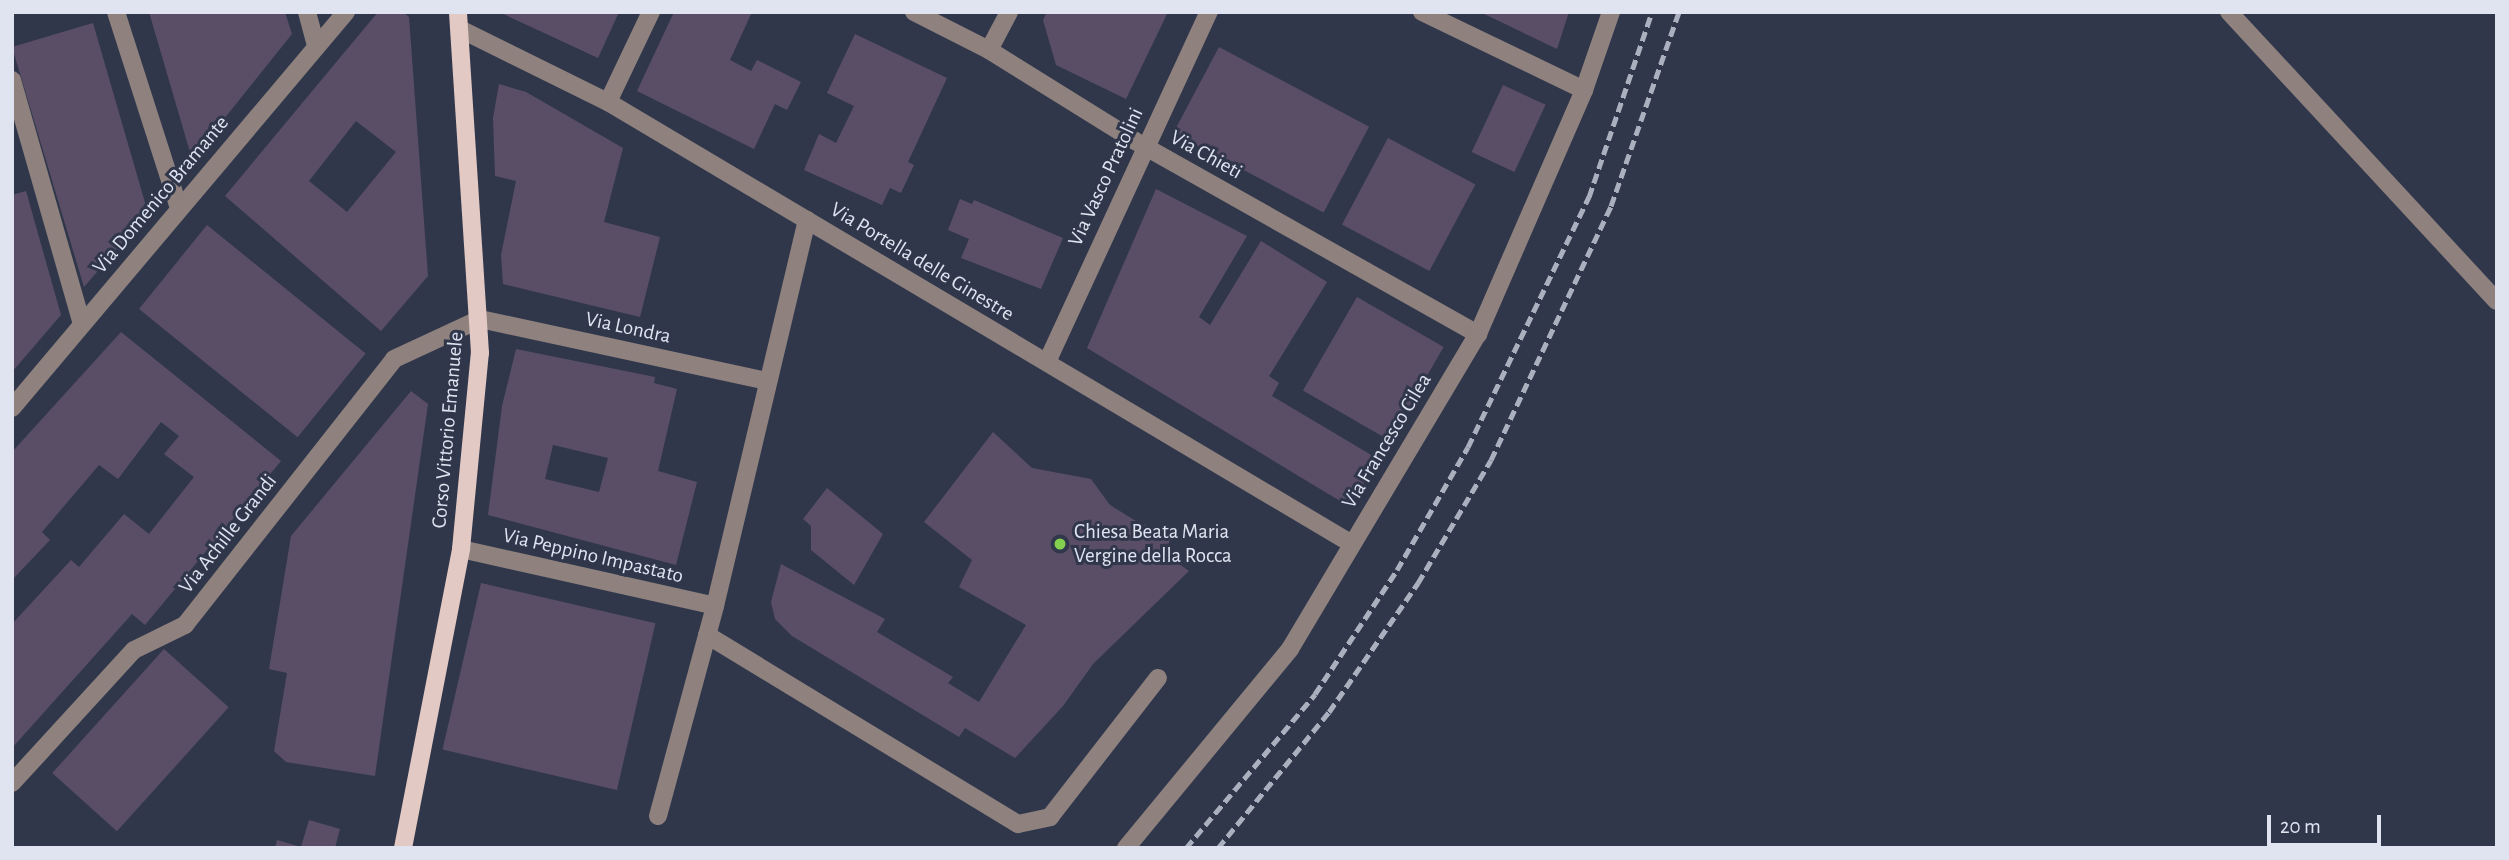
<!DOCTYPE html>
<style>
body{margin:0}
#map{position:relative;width:2509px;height:860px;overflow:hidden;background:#30374b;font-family:"Alegreya Sans",sans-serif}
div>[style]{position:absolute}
.building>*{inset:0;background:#5a4e66;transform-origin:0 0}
.minor>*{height:18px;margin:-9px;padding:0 9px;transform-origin:9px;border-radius:9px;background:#8e817e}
.major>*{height:18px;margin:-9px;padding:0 9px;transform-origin:9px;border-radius:9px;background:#e3c9c3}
.rail>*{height:5px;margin-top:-2.5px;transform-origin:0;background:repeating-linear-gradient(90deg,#abb0bf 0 10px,transparent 0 15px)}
.dots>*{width:19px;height:19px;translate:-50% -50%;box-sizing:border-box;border:4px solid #30374b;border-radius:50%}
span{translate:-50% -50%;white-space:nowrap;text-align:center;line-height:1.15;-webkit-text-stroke:6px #30374b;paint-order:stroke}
.street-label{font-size:21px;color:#e0e4f1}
.poi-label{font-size:21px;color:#e0e4f1}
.left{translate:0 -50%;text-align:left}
.frame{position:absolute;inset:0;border:14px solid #e0e4f1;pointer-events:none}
.scale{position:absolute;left:2267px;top:815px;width:114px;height:32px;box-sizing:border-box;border:4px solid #e0e4f1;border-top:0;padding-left:9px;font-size:21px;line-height:24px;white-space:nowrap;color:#e0e4f1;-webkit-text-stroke:5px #30374b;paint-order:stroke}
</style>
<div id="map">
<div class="building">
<i style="clip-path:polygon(149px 12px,285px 12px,292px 34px,192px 159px)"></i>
<i style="clip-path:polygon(evenodd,378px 12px,403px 12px,409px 17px,428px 276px,381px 331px,225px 196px,378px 12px,356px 121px,396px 152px,347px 212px,309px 181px,356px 121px)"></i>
<i style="clip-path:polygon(499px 12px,619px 12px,598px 58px)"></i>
<i style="clip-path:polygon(674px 12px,752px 12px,730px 60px,751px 71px,757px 60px,801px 82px,787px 110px,775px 104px,754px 149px,637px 91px)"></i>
<i style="clip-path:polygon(1047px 12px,1168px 12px,1126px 99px,1056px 65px,1043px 20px)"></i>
<i style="clip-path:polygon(1480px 12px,1569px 12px,1557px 49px)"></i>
<i style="clip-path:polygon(93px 23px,148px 213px,84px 287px,12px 47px)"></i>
<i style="clip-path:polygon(855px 34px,947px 78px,908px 162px,914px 165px,901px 193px,890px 188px,882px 205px,804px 170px,819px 134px,836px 143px,854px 106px,827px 93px)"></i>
<i style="left:1219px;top:47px;width:170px;height:97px;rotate:28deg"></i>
<i style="clip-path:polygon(499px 84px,526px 92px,623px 148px,604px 222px,660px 237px,640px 317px,503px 284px,501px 255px,516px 181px,495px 176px,493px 118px)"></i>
<i style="left:1503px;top:85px;width:47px;height:74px;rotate:25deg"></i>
<i style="left:1388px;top:138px;width:99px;height:98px;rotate:28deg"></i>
<i style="clip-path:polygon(1156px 189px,1247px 236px,1199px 317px,1210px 325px,1261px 241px,1327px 282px,1269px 376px,1279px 383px,1272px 396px,1378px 459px,1350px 507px,1087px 348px)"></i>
<i style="clip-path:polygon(26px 191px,61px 315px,12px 372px,12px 195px)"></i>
<i style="clip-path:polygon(960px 199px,972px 204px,974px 200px,1063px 238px,1041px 289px,961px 258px,969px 239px,948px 230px)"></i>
<i style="left:207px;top:225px;width:204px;height:108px;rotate:39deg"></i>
<i style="left:1357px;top:297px;width:100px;height:108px;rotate:30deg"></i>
<i style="clip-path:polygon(121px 332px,281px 461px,145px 625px,132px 614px,12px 748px,12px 624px,71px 560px,79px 567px,124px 514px,149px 534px,194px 477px,164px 454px,179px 436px,161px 422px,118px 479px,99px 465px,42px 532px,50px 540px,12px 580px,12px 452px)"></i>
<i style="clip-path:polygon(evenodd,516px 349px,655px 377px,654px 383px,677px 389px,658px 471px,697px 482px,676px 565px,488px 515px,502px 406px,516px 349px,553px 445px,608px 458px,599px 492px,545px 479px,553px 445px)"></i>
<i style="clip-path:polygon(411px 391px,428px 404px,375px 776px,286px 762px,274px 751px,287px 673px,269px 669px,291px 536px)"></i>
<i style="clip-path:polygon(993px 432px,1032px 468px,1091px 479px,1110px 505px,1139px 523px,1173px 534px,1164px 553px,1189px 571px,1093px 664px,1063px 706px,1015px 758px,965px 728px,959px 737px,792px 636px,775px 619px,771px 602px,781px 564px,885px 619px,877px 632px,953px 677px,948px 683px,979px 702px,1026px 625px,959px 587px,972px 560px,924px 522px)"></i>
<i style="clip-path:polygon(827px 488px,883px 534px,854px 585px,811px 550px,811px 526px,803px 519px)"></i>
<i style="left:481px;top:583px;width:179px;height:171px;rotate:13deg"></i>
<i style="left:164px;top:649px;width:87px;height:167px;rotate:42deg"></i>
<i style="clip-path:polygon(309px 820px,340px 829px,335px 848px,275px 848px,277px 840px,301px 847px)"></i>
</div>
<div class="minor">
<i style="left:116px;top:12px;width:206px;rotate:72.2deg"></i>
<i style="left:307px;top:12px;width:34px;rotate:75deg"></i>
<i style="left:914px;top:12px;width:84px;rotate:26.9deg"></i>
<i style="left:989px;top:50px;width:172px;rotate:31.9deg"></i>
<i style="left:1135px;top:141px;width:394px;rotate:29.4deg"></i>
<i style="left:1422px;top:12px;width:180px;rotate:25.7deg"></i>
<i style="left:2229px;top:12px;width:394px;rotate:47.2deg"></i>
<i style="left:462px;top:30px;width:163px;rotate:26.3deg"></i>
<i style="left:608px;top:102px;width:865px;rotate:30.71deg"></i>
<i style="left:989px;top:50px;width:43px;rotate:-62.2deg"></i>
<i style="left:12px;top:80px;width:254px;rotate:74deg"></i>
<i style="left:608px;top:102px;width:100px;rotate:-64.5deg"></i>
<i style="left:1047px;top:362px;width:386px;rotate:-65.2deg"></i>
<i style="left:12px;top:408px;width:518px;rotate:-49.85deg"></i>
<i style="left:461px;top:549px;width:260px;rotate:12.6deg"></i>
<i style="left:707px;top:635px;width:364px;rotate:31.3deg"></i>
<i style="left:1018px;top:824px;width:33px;rotate:-12deg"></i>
<i style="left:1050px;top:817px;width:176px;rotate:-52.2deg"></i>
<i style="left:12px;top:783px;width:180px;rotate:-47.5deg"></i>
<i style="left:134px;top:650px;width:57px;rotate:-26.1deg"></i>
<i style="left:185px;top:625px;width:338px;rotate:-51.8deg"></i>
<i style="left:394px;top:359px;width:95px;rotate:-24.9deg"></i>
<i style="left:480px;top:319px;width:293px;rotate:12.2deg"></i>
<i style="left:658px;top:816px;width:218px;rotate:-74.8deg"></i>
<i style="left:715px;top:606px;width:397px;rotate:-76.6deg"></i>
<i style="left:1126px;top:848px;width:258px;rotate:-50.5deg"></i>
<i style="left:1290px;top:649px;width:367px;rotate:-59.2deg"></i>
<i style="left:1478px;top:334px;width:266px;rotate:-66.5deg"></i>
<i style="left:1584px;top:90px;width:83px;rotate:-70.9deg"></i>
</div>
<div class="major">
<i style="left:403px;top:848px;width:305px;rotate:-79deg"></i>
<i style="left:461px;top:549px;width:197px;rotate:-84.5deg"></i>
<i style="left:480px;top:353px;width:342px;rotate:-93.7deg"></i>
</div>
<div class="rail">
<i style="left:1186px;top:848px;width:201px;rotate:-50deg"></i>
<i style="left:1315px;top:694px;width:149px;rotate:-56.5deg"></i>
<i style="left:1397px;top:570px;width:142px;rotate:-60deg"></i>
<i style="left:1468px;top:447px;width:278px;rotate:-64.2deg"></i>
<i style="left:1589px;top:197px;width:195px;rotate:-71.2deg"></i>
<i style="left:1218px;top:848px;width:176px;rotate:-50.8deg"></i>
<i style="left:1329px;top:712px;width:157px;rotate:-55.4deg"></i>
<i style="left:1418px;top:583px;width:143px;rotate:-59.3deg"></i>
<i style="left:1491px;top:460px;width:281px;rotate:-64.7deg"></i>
<i style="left:1611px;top:206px;width:206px;rotate:-70.7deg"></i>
</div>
<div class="dots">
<i style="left:1060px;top:544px;background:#83d04e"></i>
</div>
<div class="street-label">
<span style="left:1206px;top:155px;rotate:29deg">Via Chieti</span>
<span style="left:1106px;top:177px;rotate:-65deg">Via Vasco Pratolini</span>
<span style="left:161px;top:195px;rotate:-50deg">Via Domenico Bramante</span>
<span style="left:922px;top:262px;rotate:31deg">Via Portella delle Ginestre</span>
<span style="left:628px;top:328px;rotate:12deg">Via Londra</span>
<span style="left:448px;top:430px;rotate:-85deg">Corso Vittorio Emanuele</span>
<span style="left:1387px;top:441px;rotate:-59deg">Via Francesco Cilea</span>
<span style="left:228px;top:534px;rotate:-52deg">Via Achille Grandi</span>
<span style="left:593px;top:556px;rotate:13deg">Via Peppino Impastato</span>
</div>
<div class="poi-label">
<span class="left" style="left:1074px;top:544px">Chiesa Beata Maria<br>Vergine della Rocca</span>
</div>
<div class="frame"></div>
<div class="scale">20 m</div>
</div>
